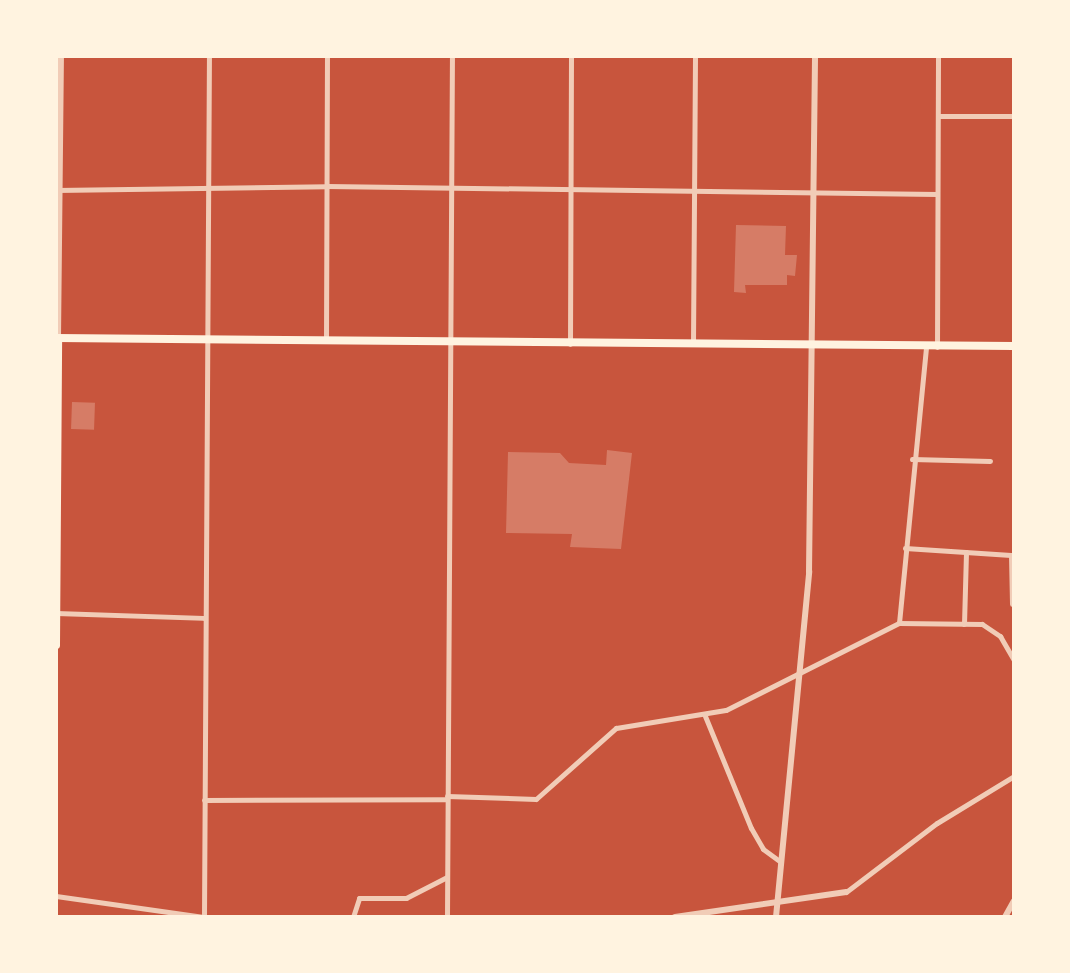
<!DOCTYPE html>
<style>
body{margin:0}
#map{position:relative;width:1070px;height:973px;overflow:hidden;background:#c8553d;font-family:Overpass,sans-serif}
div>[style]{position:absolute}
.building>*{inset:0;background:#d67c66;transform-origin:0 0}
.minor>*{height:5px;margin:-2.5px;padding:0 2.5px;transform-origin:2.5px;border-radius:2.5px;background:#f1ccb7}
.tertiary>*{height:6px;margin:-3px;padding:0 3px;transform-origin:3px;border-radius:3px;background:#f1ccb7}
.secondary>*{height:7px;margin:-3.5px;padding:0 3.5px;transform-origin:3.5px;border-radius:3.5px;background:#fff3e0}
.trunk>*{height:8px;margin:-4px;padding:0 4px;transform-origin:4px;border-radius:4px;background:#fff3e0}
span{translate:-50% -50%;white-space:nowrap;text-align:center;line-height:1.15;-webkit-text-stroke:6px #fff3e0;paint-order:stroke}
.frame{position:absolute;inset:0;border:58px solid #fff3e0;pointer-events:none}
</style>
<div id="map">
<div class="building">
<i style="clip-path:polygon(736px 225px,786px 226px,785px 255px,797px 255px,795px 276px,787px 275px,787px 285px,745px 285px,746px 293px,734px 292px)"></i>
<i style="left:72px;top:402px;width:23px;height:27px;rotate:2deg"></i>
<i style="clip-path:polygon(607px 450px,632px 453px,621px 549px,570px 547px,572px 534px,506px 533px,508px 452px,560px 453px,569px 463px,606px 465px)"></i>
</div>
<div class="minor">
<i style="left:938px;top:116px;width:76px"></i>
<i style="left:56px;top:190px;width:271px;rotate:-0.8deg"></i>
<i style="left:327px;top:186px;width:610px;rotate:0.75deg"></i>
<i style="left:326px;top:341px;width:285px;rotate:-89.8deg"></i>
<i style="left:570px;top:344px;width:288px;rotate:-89.8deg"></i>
<i style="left:693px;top:344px;width:288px;rotate:-89.6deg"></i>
<i style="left:937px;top:347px;width:291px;rotate:-89.8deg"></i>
<i style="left:912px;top:459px;width:78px;rotate:1.5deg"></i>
<i style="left:905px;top:548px;width:106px;rotate:3.8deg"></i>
<i style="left:1011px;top:555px;width:49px;rotate:88.8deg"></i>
<i style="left:56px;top:613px;width:147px;rotate:1.9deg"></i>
<i style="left:899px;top:623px;width:276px;rotate:-84.4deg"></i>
<i style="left:964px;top:624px;width:72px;rotate:-88.4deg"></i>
<i style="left:705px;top:716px;width:121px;rotate:67.7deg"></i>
<i style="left:751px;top:828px;width:24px;rotate:60deg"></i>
<i style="left:763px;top:849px;width:22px;rotate:36deg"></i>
<i style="left:447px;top:796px;width:89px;rotate:1.9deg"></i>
<i style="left:536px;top:799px;width:107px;rotate:-41.6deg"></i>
<i style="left:616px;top:728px;width:111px;rotate:-9.3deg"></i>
<i style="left:726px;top:710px;width:194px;rotate:-26.7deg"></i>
<i style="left:899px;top:623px;width:83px;rotate:0.7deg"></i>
<i style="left:982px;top:624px;width:22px;rotate:34deg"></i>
<i style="left:1000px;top:636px;width:28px;rotate:60deg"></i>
<i style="left:204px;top:800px;width:243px;rotate:-0.2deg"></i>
<i style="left:846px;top:892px;width:114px;rotate:-37.2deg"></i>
<i style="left:937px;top:823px;width:90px;rotate:-31.4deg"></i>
<i style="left:56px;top:896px;width:149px;rotate:8.1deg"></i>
<i style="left:204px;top:917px;width:861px;rotate:-89.67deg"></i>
<i style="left:353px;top:917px;width:20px;rotate:-72deg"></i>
<i style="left:359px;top:898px;width:47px"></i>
<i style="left:406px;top:898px;width:46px;rotate:-27.1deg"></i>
<i style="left:447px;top:917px;width:861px;rotate:-89.67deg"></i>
</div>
<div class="tertiary">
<i style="left:58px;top:338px;width:282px;rotate:-89.4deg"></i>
<i style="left:675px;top:917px;width:173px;rotate:-8.3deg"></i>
<i style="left:776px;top:917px;width:347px;rotate:-84.5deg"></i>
<i style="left:809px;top:572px;width:516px;rotate:-89.33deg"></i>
<i style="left:1005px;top:917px;width:18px;rotate:-61deg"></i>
</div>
<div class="secondary">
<i style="left:56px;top:645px;width:307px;rotate:-89.6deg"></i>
</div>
<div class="trunk">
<i style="left:56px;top:338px;width:958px;rotate:0.48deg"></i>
</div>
<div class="frame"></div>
</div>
